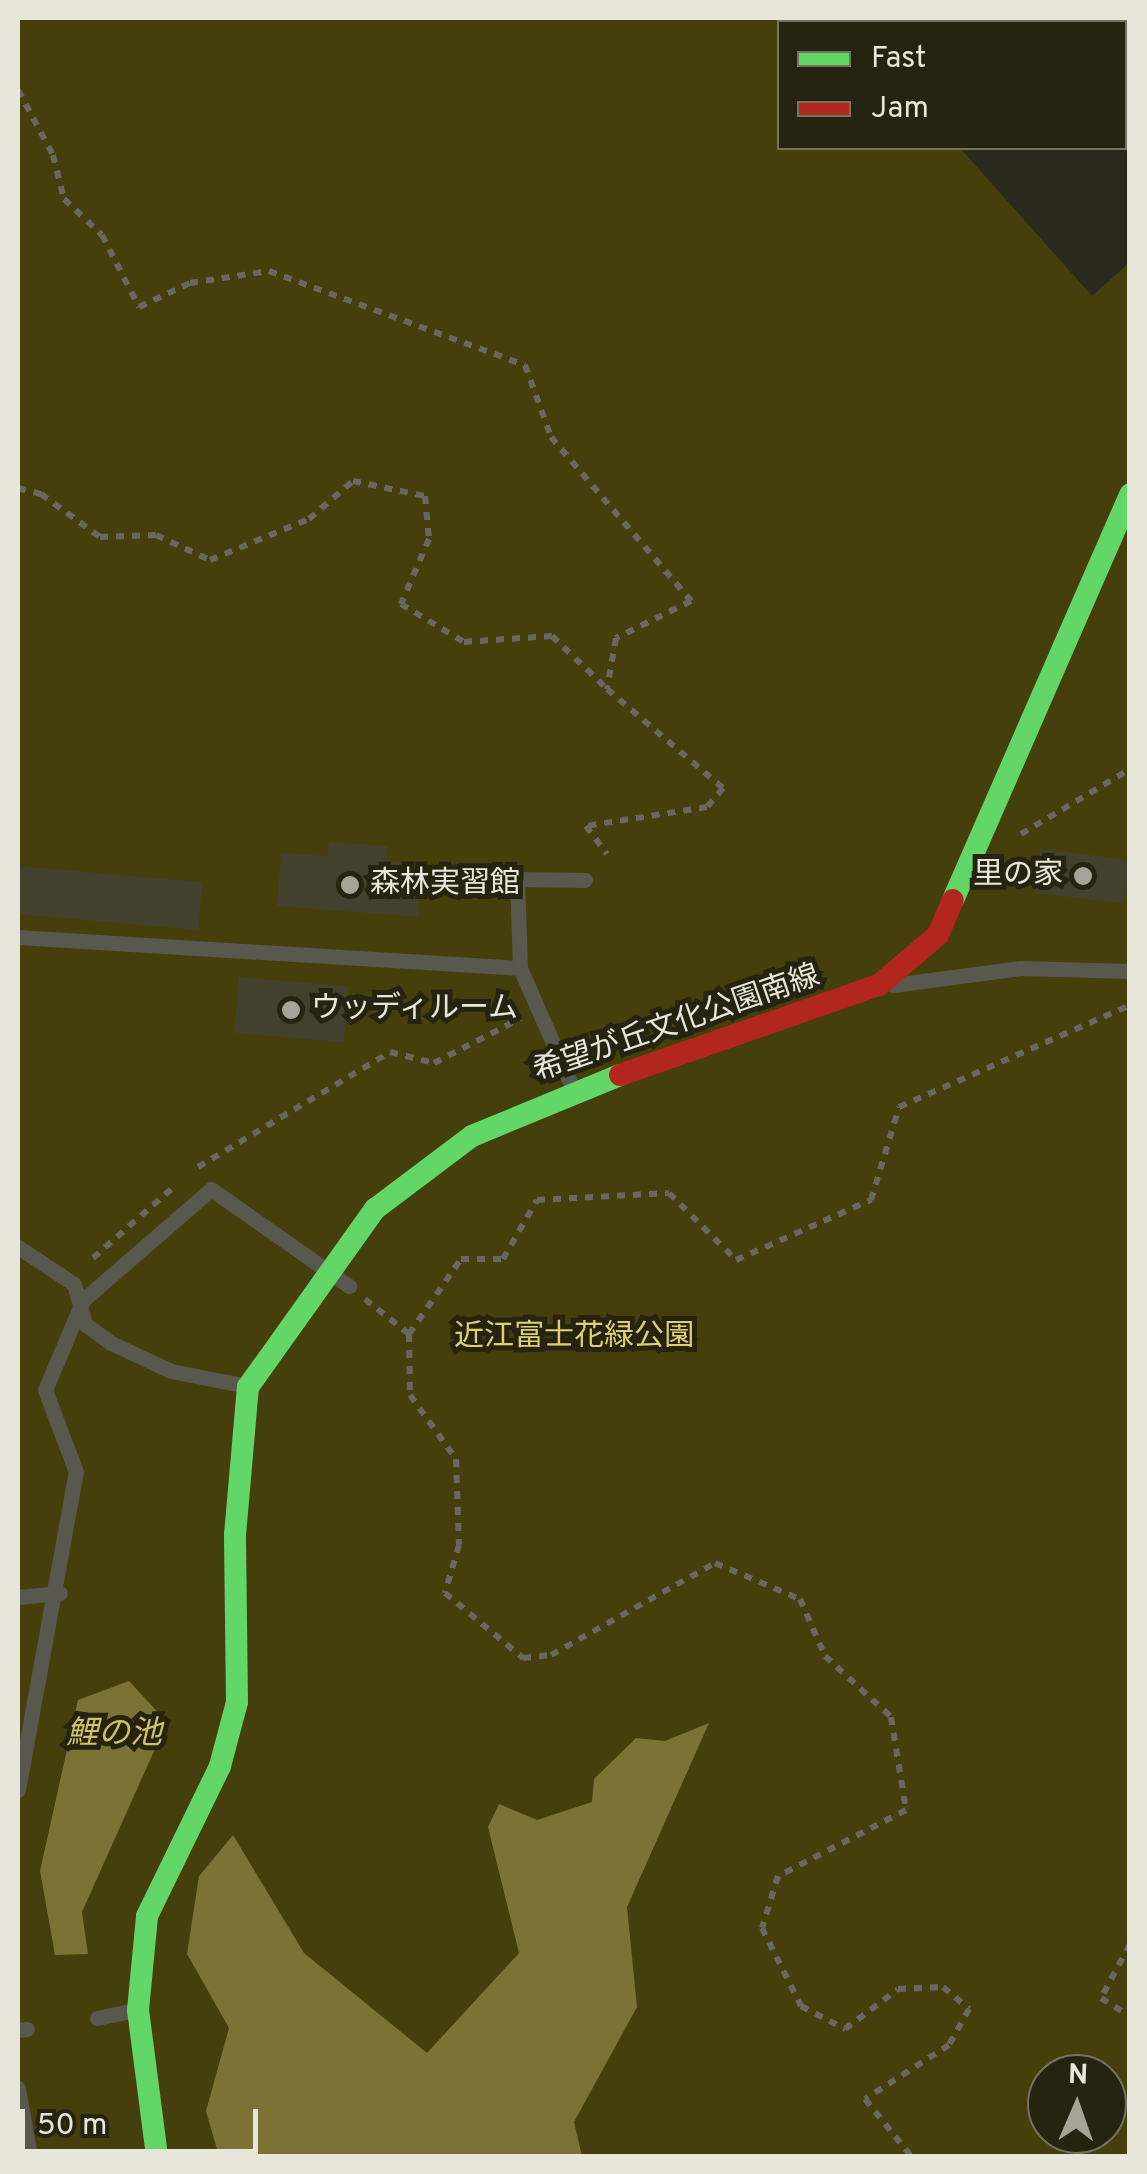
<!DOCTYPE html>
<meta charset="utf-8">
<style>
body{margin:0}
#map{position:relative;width:1147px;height:2174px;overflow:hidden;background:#2b2a1f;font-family:Overpass,"Noto Sans JP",sans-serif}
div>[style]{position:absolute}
.green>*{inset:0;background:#453f0c}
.water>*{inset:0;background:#7b7335}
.building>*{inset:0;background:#43412e;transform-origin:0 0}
.path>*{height:6px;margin-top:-3px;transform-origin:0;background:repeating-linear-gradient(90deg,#696860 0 8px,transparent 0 16px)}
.lane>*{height:15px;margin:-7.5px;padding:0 7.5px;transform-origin:7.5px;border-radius:7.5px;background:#59584f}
.fast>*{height:22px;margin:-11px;padding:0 11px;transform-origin:11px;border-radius:11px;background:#63d668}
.jam>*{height:22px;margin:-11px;padding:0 11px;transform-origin:11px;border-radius:11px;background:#b3261e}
.dots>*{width:28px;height:28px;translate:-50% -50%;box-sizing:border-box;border:5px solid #262411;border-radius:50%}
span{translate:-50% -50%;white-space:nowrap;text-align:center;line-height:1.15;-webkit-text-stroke:10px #262411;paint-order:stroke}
.poi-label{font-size:30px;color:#e8e6da}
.right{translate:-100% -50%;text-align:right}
.left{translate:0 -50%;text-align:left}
.street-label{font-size:30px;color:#e8e6da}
.park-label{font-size:30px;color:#dcd070}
.water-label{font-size:32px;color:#cec262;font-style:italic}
.frame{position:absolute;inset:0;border:20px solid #e8e6da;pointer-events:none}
.legend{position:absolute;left:777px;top:20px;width:350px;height:130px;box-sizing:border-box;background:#262411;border:2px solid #747261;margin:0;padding:12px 18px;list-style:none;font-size:30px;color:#e8e6da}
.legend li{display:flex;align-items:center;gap:20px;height:50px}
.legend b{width:50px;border:2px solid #747261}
.north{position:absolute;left:1027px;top:2054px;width:100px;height:100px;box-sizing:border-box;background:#262411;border:2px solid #747261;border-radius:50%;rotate:2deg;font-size:28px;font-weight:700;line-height:40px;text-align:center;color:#e8e6da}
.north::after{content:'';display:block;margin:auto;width:35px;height:45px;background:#a6a499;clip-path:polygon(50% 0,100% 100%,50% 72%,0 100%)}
.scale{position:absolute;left:20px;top:2109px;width:238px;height:45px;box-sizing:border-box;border:5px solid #e8e6da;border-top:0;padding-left:12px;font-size:30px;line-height:35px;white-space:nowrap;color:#e8e6da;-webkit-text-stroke:8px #262411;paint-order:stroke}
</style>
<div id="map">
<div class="green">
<i style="clip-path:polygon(evenodd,18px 18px,844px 18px,780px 22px,780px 148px,960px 148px,1092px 296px,1129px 263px,1129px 2156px,18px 2156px,18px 18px,1047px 2074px,1107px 2074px,1107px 2134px,1047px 2134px,1047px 2074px)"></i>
</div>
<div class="water">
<i style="clip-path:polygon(129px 1681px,167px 1722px,82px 1912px,88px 1954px,55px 1955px,40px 1871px,78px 1700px)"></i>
<i style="clip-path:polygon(709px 1723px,627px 1907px,637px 2007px,574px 2122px,582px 2156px,219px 2156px,206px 2111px,229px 2028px,187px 1954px,199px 1876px,233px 1835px,304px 1953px,427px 2053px,519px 1953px,488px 1827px,499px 1804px,537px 1820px,592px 1802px,594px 1779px,636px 1738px,665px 1741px)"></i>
</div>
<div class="building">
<i style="clip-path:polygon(329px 842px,388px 846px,387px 861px,422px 864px,418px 917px,277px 906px,281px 853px,327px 856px)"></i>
<i style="left:1040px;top:849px;width:91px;height:44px;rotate:7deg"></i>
<i style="left:18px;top:866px;width:185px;height:48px;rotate:5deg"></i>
<i style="left:239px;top:977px;width:110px;height:56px;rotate:5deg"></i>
</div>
<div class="path">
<i style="left:18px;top:90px;width:74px;rotate:61.7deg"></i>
<i style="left:53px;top:155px;width:45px;rotate:76deg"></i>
<i style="left:64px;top:199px;width:52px;rotate:43.5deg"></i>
<i style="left:102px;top:235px;width:81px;rotate:62.8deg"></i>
<i style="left:139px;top:307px;width:56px;rotate:-25.2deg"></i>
<i style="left:190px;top:283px;width:80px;rotate:-8.6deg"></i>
<i style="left:269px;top:271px;width:273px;rotate:20.2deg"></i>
<i style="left:525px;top:365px;width:77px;rotate:70.1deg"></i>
<i style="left:551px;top:437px;width:216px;rotate:49.5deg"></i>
<i style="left:691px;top:601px;width:84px;rotate:153.7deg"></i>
<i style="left:616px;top:638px;width:52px;rotate:100deg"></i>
<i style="left:607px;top:689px;width:153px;rotate:40.5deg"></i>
<i style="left:723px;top:788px;width:25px;rotate:130deg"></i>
<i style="left:707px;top:807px;width:122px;rotate:171.1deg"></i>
<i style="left:586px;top:826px;width:35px;rotate:53deg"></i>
<i style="left:18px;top:488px;width:24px;rotate:15deg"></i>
<i style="left:41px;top:494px;width:73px;rotate:36.1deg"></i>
<i style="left:100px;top:537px;width:56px;rotate:-2deg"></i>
<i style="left:156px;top:535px;width:60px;rotate:24.8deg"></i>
<i style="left:210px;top:560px;width:107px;rotate:-22.5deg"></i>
<i style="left:309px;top:519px;width:58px;rotate:-40.8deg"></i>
<i style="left:353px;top:481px;width:74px;rotate:11.8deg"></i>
<i style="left:425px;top:496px;width:43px;rotate:84.7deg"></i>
<i style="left:429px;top:539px;width:71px;rotate:113.3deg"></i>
<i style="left:401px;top:604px;width:74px;rotate:31.1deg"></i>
<i style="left:464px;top:642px;width:88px;rotate:-3.9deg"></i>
<i style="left:552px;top:636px;width:76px;rotate:43.9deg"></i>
<i style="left:1021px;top:834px;width:127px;rotate:-30.8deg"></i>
<i style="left:198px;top:1167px;width:224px;rotate:-30.9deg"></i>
<i style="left:390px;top:1052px;width:45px;rotate:14deg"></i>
<i style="left:434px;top:1063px;width:98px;rotate:-27.3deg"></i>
<i style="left:93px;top:1258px;width:112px;rotate:-41.4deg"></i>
<i style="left:365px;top:1299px;width:56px;rotate:38.5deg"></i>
<i style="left:409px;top:1334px;width:61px;rotate:89.1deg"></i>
<i style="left:410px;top:1395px;width:79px;rotate:54.3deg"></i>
<i style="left:456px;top:1459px;width:86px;rotate:88deg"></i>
<i style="left:459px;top:1545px;width:50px;rotate:106.3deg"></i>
<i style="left:445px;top:1593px;width:102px;rotate:39.8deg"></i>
<i style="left:523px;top:1658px;width:28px;rotate:-6deg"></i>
<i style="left:551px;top:1655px;width:188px;rotate:-29.3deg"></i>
<i style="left:715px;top:1563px;width:92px;rotate:23deg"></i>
<i style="left:800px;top:1599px;width:62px;rotate:66.3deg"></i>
<i style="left:825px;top:1656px;width:90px;rotate:42.7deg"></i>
<i style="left:891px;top:1717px;width:94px;rotate:80.8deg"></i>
<i style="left:906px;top:1810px;width:144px;rotate:152.7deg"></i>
<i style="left:778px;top:1876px;width:54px;rotate:107.1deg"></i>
<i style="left:762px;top:1928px;width:87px;rotate:63.4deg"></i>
<i style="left:801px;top:2006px;width:50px;rotate:27.6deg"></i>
<i style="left:845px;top:2029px;width:66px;rotate:-37deg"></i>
<i style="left:898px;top:1989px;width:45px;rotate:-2.5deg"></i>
<i style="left:943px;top:1987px;width:34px;rotate:40deg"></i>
<i style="left:969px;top:2009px;width:41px;rotate:119.1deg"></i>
<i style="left:949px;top:2045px;width:100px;rotate:147.3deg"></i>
<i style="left:865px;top:2099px;width:73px;rotate:51.1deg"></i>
<i style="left:409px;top:1334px;width:91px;rotate:-55.3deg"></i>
<i style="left:461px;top:1259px;width:42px"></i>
<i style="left:503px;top:1259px;width:68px;rotate:-60deg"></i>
<i style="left:537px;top:1200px;width:132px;rotate:-3deg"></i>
<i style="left:669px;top:1193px;width:95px;rotate:45deg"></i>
<i style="left:736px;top:1260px;width:148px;rotate:-24deg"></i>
<i style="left:871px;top:1200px;width:97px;rotate:-73.2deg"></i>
<i style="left:899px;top:1107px;width:253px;rotate:-23.8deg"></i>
<i style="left:1130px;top:1944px;width:61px;rotate:118.2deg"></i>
<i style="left:1101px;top:1998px;width:34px;rotate:32deg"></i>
</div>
<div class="lane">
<i style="left:18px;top:937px;width:503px;rotate:3.53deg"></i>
<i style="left:520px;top:968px;width:127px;rotate:66.3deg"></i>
<i style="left:520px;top:968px;width:89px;rotate:-91.9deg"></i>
<i style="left:517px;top:879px;width:68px;rotate:0.8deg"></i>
<i style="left:893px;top:985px;width:128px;rotate:-7.6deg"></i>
<i style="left:1020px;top:968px;width:110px;rotate:1.6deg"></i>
<i style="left:18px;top:1247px;width:67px;rotate:33.5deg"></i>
<i style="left:74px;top:1284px;width:41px;rotate:74.6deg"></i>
<i style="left:85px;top:1324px;width:32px;rotate:36deg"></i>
<i style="left:111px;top:1343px;width:66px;rotate:25deg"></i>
<i style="left:171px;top:1371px;width:77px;rotate:11.2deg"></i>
<i style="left:18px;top:1597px;width:42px;rotate:-5.4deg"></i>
<i style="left:18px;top:1790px;width:323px;rotate:-79.7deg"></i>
<i style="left:76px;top:1472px;width:88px;rotate:-110.7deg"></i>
<i style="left:45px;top:1390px;width:98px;rotate:-67.1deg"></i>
<i style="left:83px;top:1300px;width:169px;rotate:-40.9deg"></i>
<i style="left:211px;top:1189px;width:169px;rotate:35.1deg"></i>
<i style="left:97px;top:2018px;width:38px;rotate:-12deg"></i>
<i style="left:18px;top:2030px;width:9px;rotate:-6deg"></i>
<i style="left:18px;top:2088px;width:69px;rotate:80deg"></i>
</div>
<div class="fast">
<i style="left:953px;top:900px;width:443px;rotate:-66.4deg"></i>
<i style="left:157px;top:2156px;width:147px;rotate:-97.4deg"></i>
<i style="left:138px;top:2010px;width:94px;rotate:-84.5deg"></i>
<i style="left:147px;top:1916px;width:167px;rotate:-64deg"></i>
<i style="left:220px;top:1766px;width:66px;rotate:-75.1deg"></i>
<i style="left:237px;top:1702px;width:167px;rotate:-90.7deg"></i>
<i style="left:235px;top:1535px;width:149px;rotate:-85deg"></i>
<i style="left:248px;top:1387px;width:219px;rotate:-54.5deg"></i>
<i style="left:375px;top:1209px;width:121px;rotate:-37deg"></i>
<i style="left:472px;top:1136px;width:160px;rotate:-22.4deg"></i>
</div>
<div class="jam">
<i style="left:620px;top:1075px;width:274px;rotate:-19.2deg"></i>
<i style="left:879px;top:985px;width:77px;rotate:-40.3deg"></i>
<i style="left:938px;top:935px;width:38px;rotate:-67deg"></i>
</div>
<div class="dots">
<i style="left:1083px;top:876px;background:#a6a499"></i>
<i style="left:350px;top:885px;background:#a6a499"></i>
<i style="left:291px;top:1010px;background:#a6a499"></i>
</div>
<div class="poi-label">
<span class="right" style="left:1063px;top:876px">里の家</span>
<span class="left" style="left:370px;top:885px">森林実習館</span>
<span class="left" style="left:311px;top:1010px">ウッディルーム</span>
</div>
<div class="street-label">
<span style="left:677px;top:1025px;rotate:-19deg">希望が丘文化公園南線</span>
</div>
<div class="park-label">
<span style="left:574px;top:1338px">近江富士花緑公園</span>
</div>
<div class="water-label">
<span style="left:114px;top:1735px">鯉の池</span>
</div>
<div class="frame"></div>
<ul class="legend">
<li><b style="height:12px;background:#63d668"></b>Fast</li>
<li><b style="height:12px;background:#b3261e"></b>Jam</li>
</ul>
<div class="north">N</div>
<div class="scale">50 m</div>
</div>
